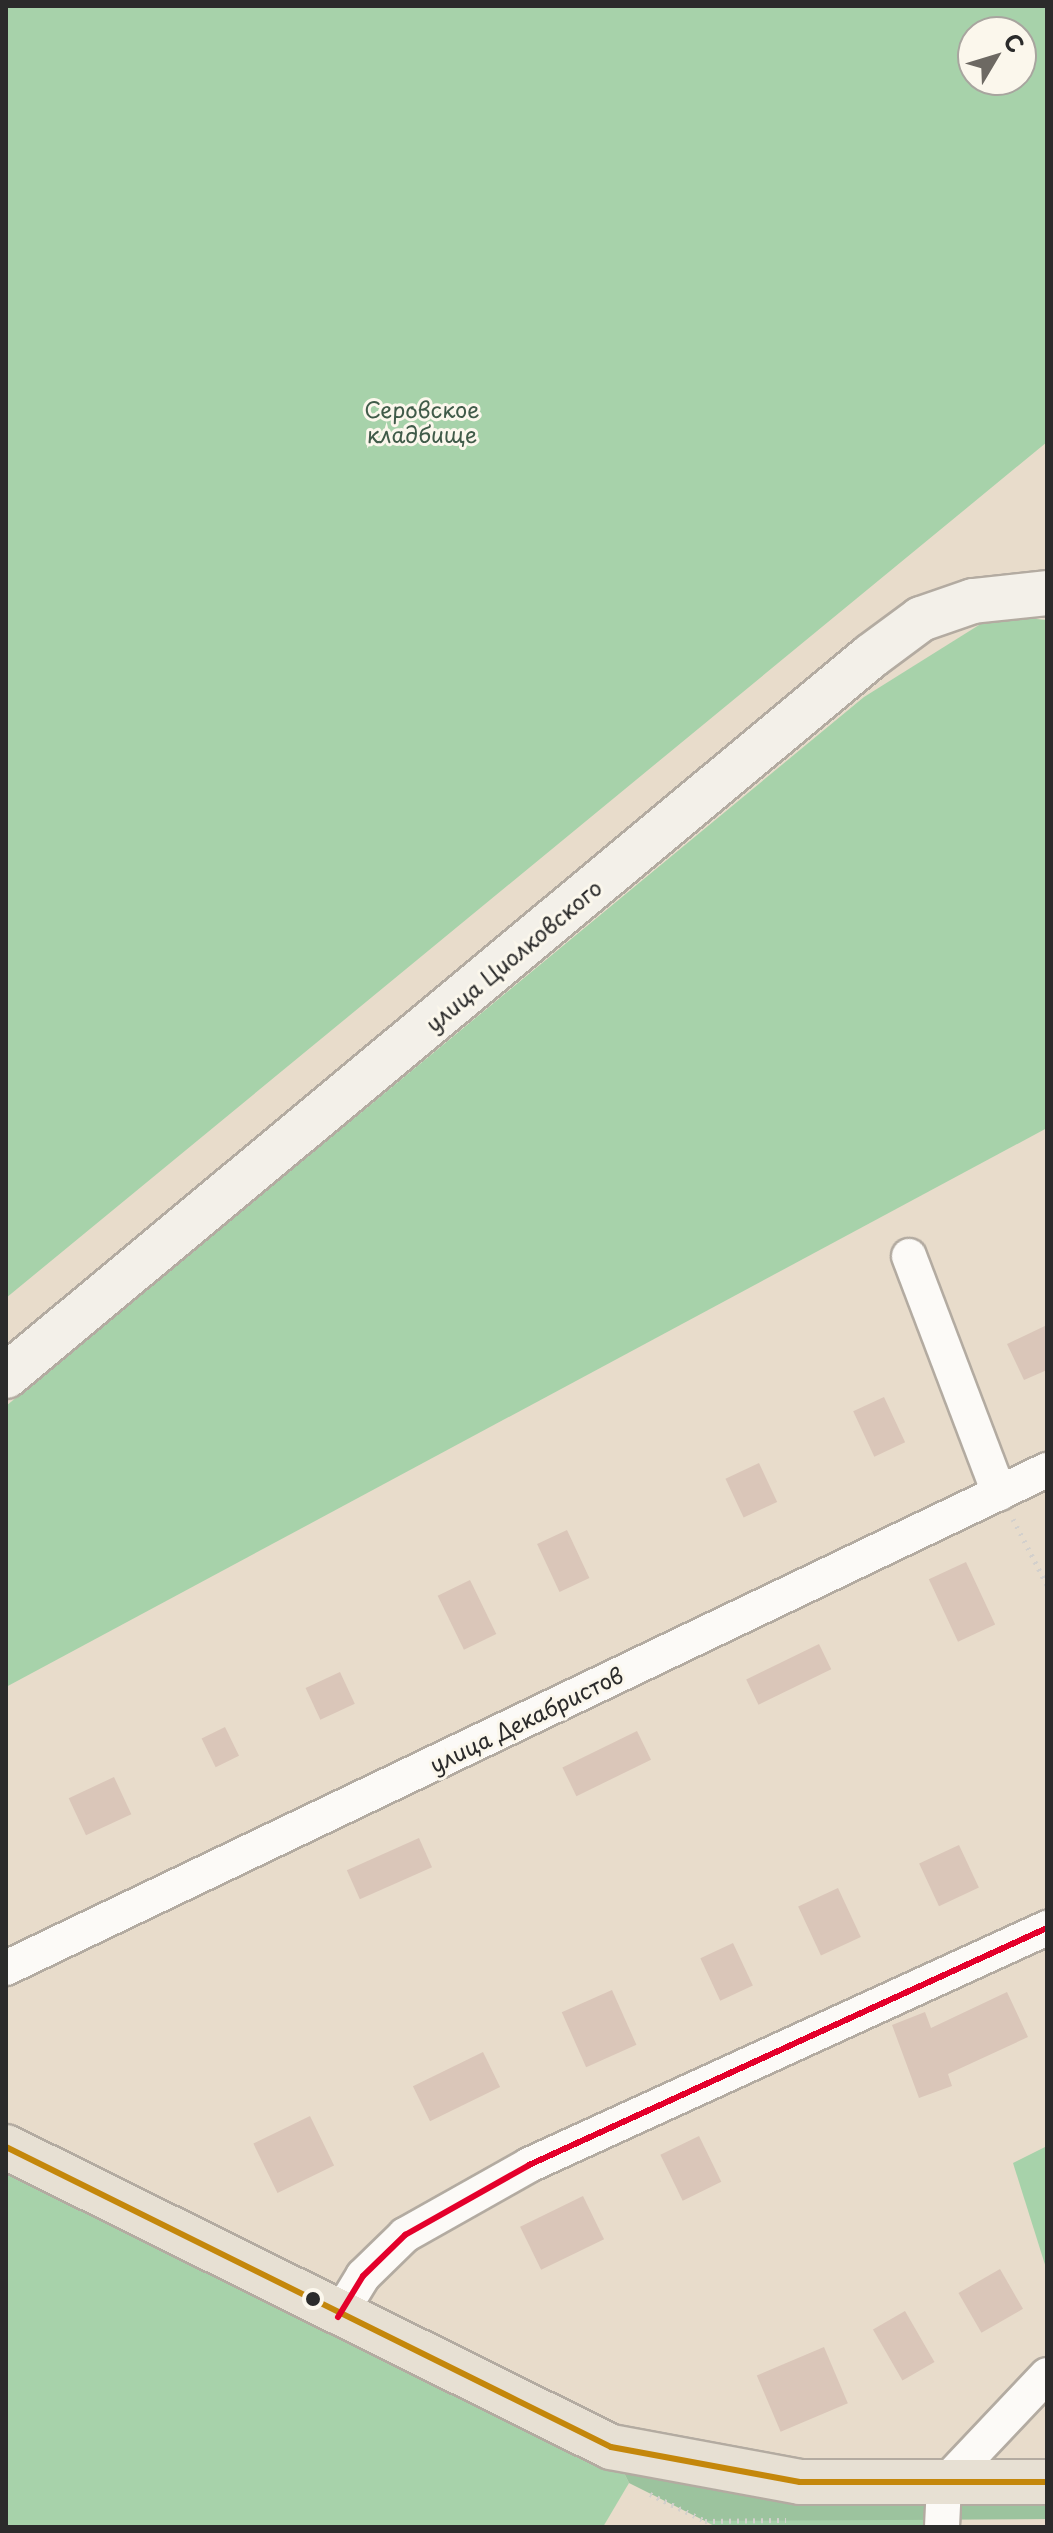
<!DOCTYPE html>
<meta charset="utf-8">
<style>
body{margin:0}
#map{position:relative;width:1053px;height:2533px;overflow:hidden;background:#e8dccb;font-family:"Playpen Sans",sans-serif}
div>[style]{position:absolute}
.green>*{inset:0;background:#a7d2aa}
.forest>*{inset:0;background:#9cc39e}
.building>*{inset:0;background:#dac6b9;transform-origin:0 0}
.path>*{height:5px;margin-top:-2.5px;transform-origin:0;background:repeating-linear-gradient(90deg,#d3d0cc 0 2px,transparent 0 8px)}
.roads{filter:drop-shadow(2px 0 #b3aba1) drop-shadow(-2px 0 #b3aba1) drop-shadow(0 2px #b3aba1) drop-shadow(0 -2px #b3aba1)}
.minor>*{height:34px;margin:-17px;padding:0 17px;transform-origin:17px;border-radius:17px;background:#fcfaf7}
.secondary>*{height:44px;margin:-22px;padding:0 22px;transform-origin:22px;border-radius:22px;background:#f3f0e9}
.primary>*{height:44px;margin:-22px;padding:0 22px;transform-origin:22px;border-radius:22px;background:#e7e0d3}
.bus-1>*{height:6px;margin:-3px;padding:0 3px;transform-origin:3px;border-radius:3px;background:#c4870b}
.bus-2>*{height:6px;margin:-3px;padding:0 3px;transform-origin:3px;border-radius:3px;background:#e4002b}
.dots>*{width:22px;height:22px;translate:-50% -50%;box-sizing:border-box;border:4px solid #fbf7ec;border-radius:50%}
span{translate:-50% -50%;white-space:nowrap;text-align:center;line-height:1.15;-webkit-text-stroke:6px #fbf7ec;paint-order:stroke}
.park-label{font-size:22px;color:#405b49}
.street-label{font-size:22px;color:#2b2b2b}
.frame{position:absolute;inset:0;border:8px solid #2b2b2b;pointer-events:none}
.north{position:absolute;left:957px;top:16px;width:80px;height:80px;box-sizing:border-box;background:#fbf7ec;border:2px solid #a8a59f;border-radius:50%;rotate:52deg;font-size:22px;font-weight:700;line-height:32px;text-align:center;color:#2b2b2b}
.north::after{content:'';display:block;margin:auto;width:28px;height:36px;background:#6d6963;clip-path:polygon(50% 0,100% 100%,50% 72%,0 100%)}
</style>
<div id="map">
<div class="green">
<i style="clip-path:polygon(evenodd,6px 6px,1047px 6px,1047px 442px,6px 1298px,6px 6px,973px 32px,1021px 32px,1021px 80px,973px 80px,973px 32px)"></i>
<i style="clip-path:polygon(995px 615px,1047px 620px,1047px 1128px,6px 1687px,6px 1406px,864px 697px)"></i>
<i style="clip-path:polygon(1047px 2146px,1047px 2271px,1013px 2163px)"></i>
<i style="clip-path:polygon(6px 2147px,611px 2447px,629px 2483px,603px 2527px,6px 2527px)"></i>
<i style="clip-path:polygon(945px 2517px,942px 2527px,716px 2527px,705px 2521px)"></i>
</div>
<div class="forest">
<i style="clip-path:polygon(611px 2447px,1047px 2482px,1047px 2519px,705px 2521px,629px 2483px)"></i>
</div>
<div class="building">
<i style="clip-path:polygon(1047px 1325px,1047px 1370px,1024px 1380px,1007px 1344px)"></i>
<i style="left:884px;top:1397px;width:50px;height:34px;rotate:65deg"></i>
<i style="left:759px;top:1463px;width:43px;height:37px;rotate:65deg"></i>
<i style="left:567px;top:1530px;width:53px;height:33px;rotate:65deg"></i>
<i style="left:966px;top:1562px;width:69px;height:41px;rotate:65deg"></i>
<i style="left:470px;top:1580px;width:60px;height:36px;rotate:64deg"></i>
<i style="left:819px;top:1644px;width:28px;height:81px;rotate:64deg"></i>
<i style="left:340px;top:1672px;width:35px;height:38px;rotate:65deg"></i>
<i style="left:225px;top:1727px;width:32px;height:26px;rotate:64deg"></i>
<i style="left:637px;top:1731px;width:32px;height:83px;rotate:64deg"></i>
<i style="left:114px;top:1777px;width:41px;height:50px;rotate:65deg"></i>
<i style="left:419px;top:1838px;width:32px;height:79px;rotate:66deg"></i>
<i style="left:959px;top:1845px;width:47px;height:44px;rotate:65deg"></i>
<i style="left:838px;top:1888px;width:54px;height:44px;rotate:65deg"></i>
<i style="left:733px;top:1943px;width:47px;height:36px;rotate:65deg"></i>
<i style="left:612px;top:1990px;width:60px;height:55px;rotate:66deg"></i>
<i style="clip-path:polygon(1007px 1992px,1028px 2037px,948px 2074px,952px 2086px,919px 2098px,892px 2025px,925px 2012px,931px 2028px)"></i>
<i style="left:483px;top:2052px;width:39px;height:78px;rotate:64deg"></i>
<i style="left:310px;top:2116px;width:55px;height:63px;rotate:64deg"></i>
<i style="left:699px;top:2136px;width:51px;height:43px;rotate:64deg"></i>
<i style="left:583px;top:2196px;width:48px;height:70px;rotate:64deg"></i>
<i style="left:1000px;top:2269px;width:46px;height:48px;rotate:60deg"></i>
<i style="left:905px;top:2311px;width:59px;height:37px;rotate:60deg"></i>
<i style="left:824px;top:2347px;width:61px;height:73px;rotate:67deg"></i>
</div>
<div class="path">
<i style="left:1013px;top:1519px;width:74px;rotate:62.7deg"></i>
<i style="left:650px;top:2494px;width:61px;rotate:26.1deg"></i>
<i style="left:705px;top:2521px;width:81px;rotate:-0.7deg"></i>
</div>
<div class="roads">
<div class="minor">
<i style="left:909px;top:1256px;width:254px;rotate:69.2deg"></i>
<i style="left:6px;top:1968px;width:1154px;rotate:-25.57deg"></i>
<i style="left:338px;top:2317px;width:48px;rotate:-58.6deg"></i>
<i style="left:363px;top:2276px;width:59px;rotate:-44.3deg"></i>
<i style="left:405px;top:2235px;width:142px;rotate:-29.4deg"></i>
<i style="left:529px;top:2165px;width:570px;rotate:-24.59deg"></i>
<i style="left:942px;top:2527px;width:43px;rotate:-87.3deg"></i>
<i style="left:944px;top:2484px;width:150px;rotate:-46.6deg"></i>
</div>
<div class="secondary">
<i style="left:6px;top:1376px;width:1125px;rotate:-39.77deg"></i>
<i style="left:871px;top:656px;width:62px;rotate:-36.5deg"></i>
<i style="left:921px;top:619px;width:55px;rotate:-19.1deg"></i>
<i style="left:973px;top:601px;width:74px;rotate:-6.2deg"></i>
</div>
<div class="primary">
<i style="left:6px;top:2147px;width:675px;rotate:26.38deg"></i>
<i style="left:611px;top:2447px;width:192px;rotate:10.5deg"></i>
<i style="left:800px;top:2482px;width:247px"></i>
</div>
</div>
<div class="bus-1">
<i style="left:6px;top:2147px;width:675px;rotate:26.38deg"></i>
<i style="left:611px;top:2447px;width:192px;rotate:10.5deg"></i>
<i style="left:800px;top:2482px;width:247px"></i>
</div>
<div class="bus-2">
<i style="left:338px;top:2317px;width:48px;rotate:-58.6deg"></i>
<i style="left:363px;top:2276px;width:59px;rotate:-44.3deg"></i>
<i style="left:405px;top:2235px;width:142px;rotate:-29.4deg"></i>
<i style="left:529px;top:2165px;width:570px;rotate:-24.59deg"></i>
</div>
<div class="dots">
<i style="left:313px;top:2299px;background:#2b2b2b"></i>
</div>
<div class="park-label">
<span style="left:422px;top:421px">Серовское<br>кладбище</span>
</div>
<div class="street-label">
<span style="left:513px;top:955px;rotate:-40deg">улица Циолковского</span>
<span style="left:526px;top:1719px;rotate:-26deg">улица Декабристов</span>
</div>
<div class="frame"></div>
<div class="north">С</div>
</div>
